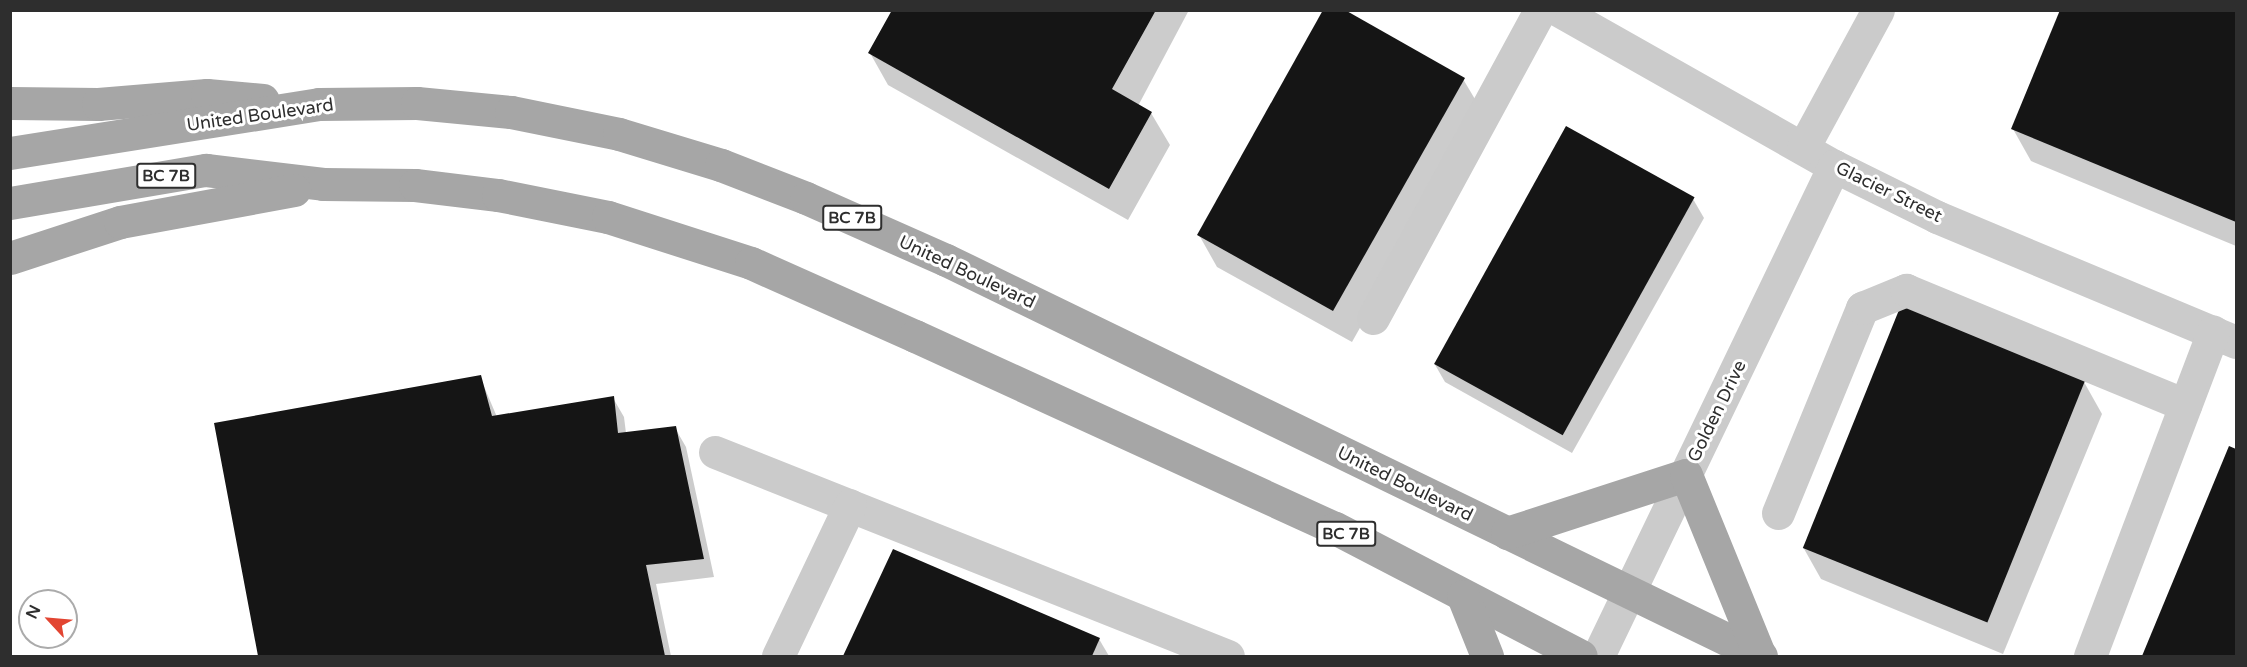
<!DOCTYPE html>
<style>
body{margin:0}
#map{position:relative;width:2247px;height:667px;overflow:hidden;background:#fff;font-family:"Varela Round",sans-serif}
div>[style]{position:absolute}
.shadow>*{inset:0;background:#0003}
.building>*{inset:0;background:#151515;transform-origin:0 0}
.minor>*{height:33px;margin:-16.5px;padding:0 16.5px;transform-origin:16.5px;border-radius:16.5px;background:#cbcbcb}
.major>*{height:33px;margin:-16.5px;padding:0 16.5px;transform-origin:16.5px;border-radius:16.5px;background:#a6a6a6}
span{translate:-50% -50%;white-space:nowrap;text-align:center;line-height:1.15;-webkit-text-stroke:6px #fff;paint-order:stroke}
.shield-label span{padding:2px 4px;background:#fff;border:2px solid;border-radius:4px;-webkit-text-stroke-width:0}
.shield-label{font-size:16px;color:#2e2e2e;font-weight:700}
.street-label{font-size:18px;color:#2e2e2e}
.frame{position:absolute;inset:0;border:12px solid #2e2e2e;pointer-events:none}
.north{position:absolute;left:18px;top:589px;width:60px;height:60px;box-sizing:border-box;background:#fff;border:2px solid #ababab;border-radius:50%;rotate:296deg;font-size:16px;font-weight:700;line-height:24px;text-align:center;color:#2e2e2e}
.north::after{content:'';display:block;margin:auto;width:21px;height:27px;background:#e24532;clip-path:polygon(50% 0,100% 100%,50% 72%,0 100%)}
</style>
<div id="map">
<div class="shadow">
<i style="clip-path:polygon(894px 10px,1189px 10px,1138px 106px,1151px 113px,1170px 145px,1128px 220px,888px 85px,870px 53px)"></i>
<i style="clip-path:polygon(2062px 10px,2236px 10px,2236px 246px,2031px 161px,2013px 129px)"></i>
<i style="clip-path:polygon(1463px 79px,1482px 111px,1352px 342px,1217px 267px,1199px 235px)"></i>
<i style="clip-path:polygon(1693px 199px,1704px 218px,1572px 453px,1445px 382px,1434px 363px)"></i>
<i style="clip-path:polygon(480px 377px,497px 417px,613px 398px,624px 417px,626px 433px,675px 428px,686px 447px,714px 577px,656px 584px,671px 656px,259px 656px,215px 425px)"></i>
<i style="clip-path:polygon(2084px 382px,2102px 414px,2003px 654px,1821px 579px,1803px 547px)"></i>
<i style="clip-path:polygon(2230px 447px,2236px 450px,2236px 656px,2143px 656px)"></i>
<i style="clip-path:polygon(894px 551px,1099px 639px,1109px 656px,844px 656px)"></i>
</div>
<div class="building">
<i style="clip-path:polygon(892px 10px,1156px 10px,1112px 89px,1152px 112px,1109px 189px,868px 53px)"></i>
<i style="clip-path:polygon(1323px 10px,1345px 10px,1465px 78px,1333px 311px,1197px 235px)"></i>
<i style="clip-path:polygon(2060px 10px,2236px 10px,2236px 222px,2011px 129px)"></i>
<i style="left:1566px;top:126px;width:147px;height:272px;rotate:29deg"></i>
<i style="left:1901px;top:305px;width:199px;height:262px;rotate:22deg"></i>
<i style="clip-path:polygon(481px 375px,492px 416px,614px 396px,618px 433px,676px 426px,704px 559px,646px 565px,665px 656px,258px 656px,214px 423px)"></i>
<i style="clip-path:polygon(2229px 446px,2236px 449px,2236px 656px,2142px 656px)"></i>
<i style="clip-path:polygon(893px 549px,1100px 638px,1092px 656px,843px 656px)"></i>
</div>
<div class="minor">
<i style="left:1558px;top:10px;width:317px;rotate:29.5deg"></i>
<i style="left:1834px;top:166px;width:115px;rotate:26.3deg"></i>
<i style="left:1937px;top:217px;width:324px;rotate:22.7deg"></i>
<i style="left:1803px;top:148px;width:157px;rotate:-61.5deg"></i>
<i style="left:1373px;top:318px;width:350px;rotate:-61.5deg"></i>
<i style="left:715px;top:452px;width:552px;rotate:21.69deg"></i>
<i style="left:1778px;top:513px;width:222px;rotate:-67.7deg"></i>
<i style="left:1862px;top:308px;width:48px;rotate:-22.2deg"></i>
<i style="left:1906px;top:290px;width:302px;rotate:22.4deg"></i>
<i style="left:778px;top:656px;width:167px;rotate:-64.5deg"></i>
<i style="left:1598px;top:656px;width:544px;rotate:-64.28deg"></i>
<i style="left:2090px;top:656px;width:347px;rotate:-69.2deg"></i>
</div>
<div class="major">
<i style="left:10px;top:103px;width:88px;rotate:0.7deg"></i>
<i style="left:98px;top:104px;width:109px;rotate:-4.7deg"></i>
<i style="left:207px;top:95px;width:56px;rotate:5.1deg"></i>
<i style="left:10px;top:153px;width:313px;rotate:-9deg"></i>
<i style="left:319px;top:104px;width:98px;rotate:-0.6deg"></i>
<i style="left:417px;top:103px;width:94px;rotate:5.5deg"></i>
<i style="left:511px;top:112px;width:110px;rotate:11.5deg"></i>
<i style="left:619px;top:134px;width:107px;rotate:16.9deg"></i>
<i style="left:721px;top:165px;width:91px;rotate:21.2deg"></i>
<i style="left:806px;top:198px;width:153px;rotate:23.9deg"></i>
<i style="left:946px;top:260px;width:906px;rotate:25.91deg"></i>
<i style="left:10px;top:203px;width:199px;rotate:-9.6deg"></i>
<i style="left:206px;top:170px;width:118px;rotate:6.8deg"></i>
<i style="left:323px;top:184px;width:92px;rotate:0.6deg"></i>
<i style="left:415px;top:185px;width:84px;rotate:6.9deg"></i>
<i style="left:498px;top:195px;width:112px;rotate:11.3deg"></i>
<i style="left:608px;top:217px;width:150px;rotate:17.8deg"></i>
<i style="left:751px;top:263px;width:180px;rotate:24deg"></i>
<i style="left:915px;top:336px;width:462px;rotate:24.6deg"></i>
<i style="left:1335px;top:528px;width:277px;rotate:27.5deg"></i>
<i style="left:10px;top:258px;width:116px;rotate:-18.1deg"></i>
<i style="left:120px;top:222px;width:177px;rotate:-10.4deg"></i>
<i style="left:1507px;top:533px;width:188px;rotate:-18deg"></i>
<i style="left:1686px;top:475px;width:196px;rotate:67.8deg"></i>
<i style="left:1463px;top:596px;width:65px;rotate:68.2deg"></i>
</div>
<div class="shield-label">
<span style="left:166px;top:176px">BC 7B</span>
<span style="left:852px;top:218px">BC 7B</span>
<span style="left:1346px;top:534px">BC 7B</span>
</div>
<div class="street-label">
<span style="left:260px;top:115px;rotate:-8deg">United Boulevard</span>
<span style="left:1889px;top:192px;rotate:26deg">Glacier Street</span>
<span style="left:967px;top:272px;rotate:25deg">United Boulevard</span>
<span style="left:1717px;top:411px;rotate:-64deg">Golden Drive</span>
<span style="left:1405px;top:484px;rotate:26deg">United Boulevard</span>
</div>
<div class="frame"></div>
<div class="north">N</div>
</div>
